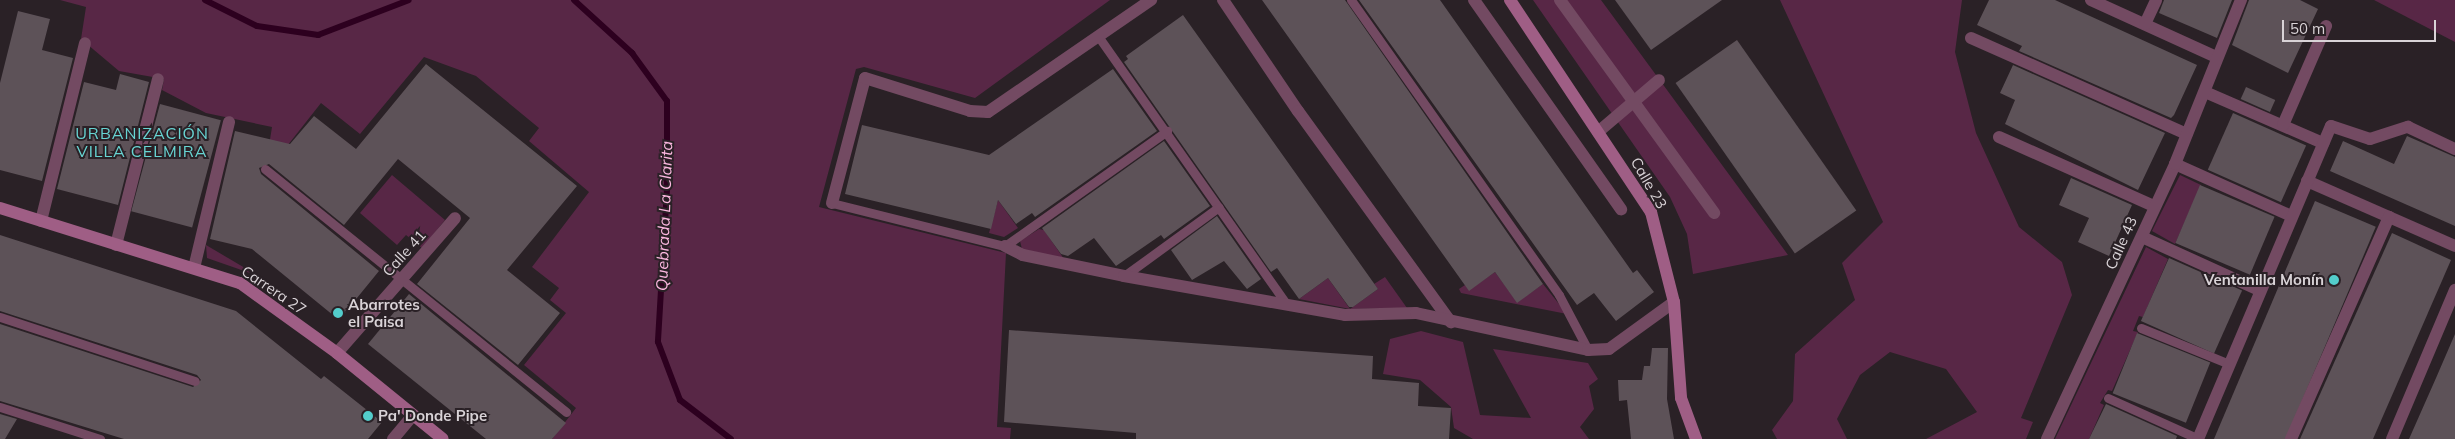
<!DOCTYPE html>
<meta charset="utf-8">
<style>
body{margin:0}
#map{position:relative;width:2455px;height:439px;overflow:hidden;background:#2a2126;font-family:Mulish,sans-serif}
div>[style]{position:absolute}
.green>*{inset:0;background:#582746}
.stream>*{height:6px;margin:-3px;padding:0 3px;transform-origin:3px;border-radius:3px;background:#2d001f}
.building>*{inset:0;background:#5d5258;transform-origin:0 0}
.lane>*{height:9px;margin:-4.5px;padding:0 4.5px;transform-origin:4.5px;border-radius:4.5px;background:#734a62}
.street>*{height:12px;margin:-6px;padding:0 6px;transform-origin:6px;border-radius:6px;background:#734a62}
.secondary>*{height:12px;margin:-6px;padding:0 6px;transform-origin:6px;border-radius:6px;background:#9f5e85}
.dots>*{width:14px;height:14px;translate:-50% -50%;box-sizing:border-box;border:2px solid #2a2126;border-radius:50%}
span{translate:-50% -50%;white-space:nowrap;text-align:center;line-height:1.15;-webkit-text-stroke:4px #2a2126;paint-order:stroke}
.street-label{font-size:15px;color:#d9d3d7}
.poi-label{font-size:15px;color:#d9d3d7;font-weight:700}
.right{translate:-100% -50%;text-align:right}
.left{translate:0 -50%;text-align:left}
.neighbourhood-label{font-size:16px;color:#68d5d3;letter-spacing:1px}
.water-label{font-size:16px;color:#fbb7df;font-style:italic}
.scale{position:absolute;left:2282px;top:20px;width:154px;height:22px;box-sizing:border-box;border:2px solid #d9d3d7;border-top:0;padding-left:6px;font-size:15px;line-height:18px;white-space:nowrap;color:#d9d3d7;-webkit-text-stroke:4px #2a2126;paint-order:stroke}
</style>
<div id="map">
<div class="green">
<i style="clip-path:polygon(60px 0,1110px 0,975px 98px,864px 67px,856px 69px,819px 207px,1006px 253px,997px 427px,1011px 428px,1010px 439px,552px 439px,576px 408px,524px 365px,566px 313px,550px 300px,559px 288px,532px 267px,589px 192px,529px 141px,539px 128px,476px 76px,424px 57px,360px 134px,321px 103px,276px 160px,268px 152px,272px 127px,206px 113px,162px 90px,164px 79px,119px 71px,81px 39px,86px 7px)"></i>
<i style="clip-path:polygon(1533px 0,1601px 0,1788px 255px,1693px 274px,1687px 234px,1670px 197px)"></i>
<i style="clip-path:polygon(1780px 0,1962px 0,1955px 52px,1976px 133px,2019px 227px,2062px 262px,2072px 295px,2021px 418px,2033px 422px,2026px 439px,1926px 439px,1977px 412px,1946px 369px,1890px 352px,1860px 375px,1837px 419px,1847px 439px,1777px 439px,1772px 430px,1793px 401px,1795px 354px,1855px 300px,1842px 263px,1883px 222px)"></i>
<i style="clip-path:polygon(2374px 0,2455px 0,2455px 42px)"></i>
<i style="clip-path:polygon(392px 175px,445px 220px,422px 248px,406px 235px,397px 245px,360px 213px)"></i>
<i style="clip-path:polygon(2180px 175px,2201px 185px,2175px 244px,2152px 231px)"></i>
<i style="clip-path:polygon(998px 200px,1018px 228px,1004px 237px,989px 233px)"></i>
<i style="clip-path:polygon(1039px 229px,1044px 230px,1064px 259px,1022px 249px,1020px 241px)"></i>
<i style="clip-path:polygon(206px 245px,245px 268px,250px 273px,207px 258px)"></i>
<i style="clip-path:polygon(2146px 247px,2168px 259px,2143px 317px,2139px 316px,2133px 331px,2138px 332px,2112px 391px,2108px 390px,2100px 403px,2104px 405px,2089px 439px,2055px 439px)"></i>
<i style="clip-path:polygon(1495px 272px,1517px 302px,1543px 284px,1567px 314px,1461px 293px,1459px 289px,1465px 285px,1469px 290px)"></i>
<i style="clip-path:polygon(1385px 277px,1407px 308px,1350px 309px,1299px 299px,1328px 278px,1350px 309px,1378px 289px,1374px 284px)"></i>
<i style="clip-path:polygon(1421px 331px,1463px 342px,1480px 415px,1531px 418px,1493px 349px,1588px 363px,1598px 379px,1589px 386px,1594px 409px,1580px 427px,1589px 439px,1473px 439px,1454px 428px,1451px 407px,1420px 380px,1383px 374px,1390px 339px)"></i>
</div>
<div class="stream">
<i style="left:205px;top:0;width:58px;rotate:26.6deg"></i>
<i style="left:257px;top:26px;width:62px;rotate:8.4deg"></i>
<i style="left:318px;top:35px;width:97px;rotate:-21deg"></i>
<i style="left:574px;top:0;width:79px;rotate:42.4deg"></i>
<i style="left:632px;top:53px;width:59px;rotate:53.9deg"></i>
<i style="left:667px;top:101px;width:88px;rotate:90deg"></i>
<i style="left:667px;top:189px;width:153px;rotate:93.4deg"></i>
<i style="left:658px;top:342px;width:62px;rotate:69.2deg"></i>
<i style="left:680px;top:400px;width:64px;rotate:37.4deg"></i>
</div>
<div class="building">
<i style="clip-path:polygon(1262px 0,1345px 0,1543px 284px,1517px 303px,1495px 272px,1469px 291px)"></i>
<i style="clip-path:polygon(1359px 0,1440px 0,1633px 273px,1637px 270px,1654px 292px,1616px 321px,1594px 293px,1577px 305px)"></i>
<i style="clip-path:polygon(1615px 0,1722px 0,1651px 50px)"></i>
<i style="clip-path:polygon(1989px 0,2055px 0,2197px 65px,2174px 115px,2171px 118px,2019px 51px,2022px 46px,1977px 25px)"></i>
<i style="clip-path:polygon(2164px 0,2232px 0,2217px 38px,2159px 13px)"></i>
<i style="clip-path:polygon(2249px 0,2300px 0,2318px 9px,2288px 73px,2232px 45px)"></i>
<i style="clip-path:polygon(18px 11px,50px 19px,42px 50px,73px 58px,42px 181px,0 170px,0 83px)"></i>
<i style="clip-path:polygon(1183px 15px,1378px 289px,1353px 307px,1349px 307px,1328px 278px,1299px 299px,1277px 268px,1271px 272px,1124px 62px,1128px 59px,1126px 56px)"></i>
<i style="left:1737px;top:40px;width:208px;height:75px;rotate:55deg"></i>
<i style="clip-path:polygon(426px 64px,577px 186px,507px 270px,560px 313px,518px 365px,417px 284px,470px 218px,398px 159px,344px 225px,269px 164px,259px 168px,261px 174px,379px 271px,339px 320px,252px 249px,210px 239px,235px 131px,290px 144px,314px 116px,356px 149px)"></i>
<i style="clip-path:polygon(2013px 65px,2165px 133px,2138px 190px,2005px 124px,2015px 100px,2000px 93px)"></i>
<i style="clip-path:polygon(1113px 69px,1157px 131px,1035px 217px,1032px 213px,1016px 224px,998px 200px,991px 229px,845px 194px,862px 125px,989px 155px)"></i>
<i style="clip-path:polygon(120px 74px,149px 82px,118px 205px,57px 189px,84px 82px,116px 90px)"></i>
<i style="left:2246px;top:87px;width:32px;height:13px;rotate:24deg"></i>
<i style="left:160px;top:104px;width:63px;height:111px;rotate:15deg"></i>
<i style="left:2233px;top:113px;width:80px;height:62px;rotate:24deg"></i>
<i style="clip-path:polygon(2407px 136px,2455px 157px,2455px 226px,2330px 171px,2343px 141px,2394px 164px)"></i>
<i style="clip-path:polygon(1164px 141px,1210px 206px,1164px 239px,1161px 235px,1116px 266px,1094px 238px,1068px 256px,1061px 254px,1042px 228px)"></i>
<i style="clip-path:polygon(2071px 178px,2132px 205px,2109px 256px,2078px 242px,2089px 218px,2059px 205px)"></i>
<i style="left:2200px;top:185px;width:81px;height:63px;rotate:23deg"></i>
<i style="left:2315px;top:201px;width:66px;height:259px;rotate:23deg"></i>
<i style="clip-path:polygon(1217px 216px,1261px 279px,1247px 289px,1224px 261px,1192px 280px,1171px 250px)"></i>
<i style="clip-path:polygon(2392px 233px,2451px 260px,2373px 439px,2300px 439px)"></i>
<i style="clip-path:polygon(0 235px,236px 311px,321px 379px,324px 376px,382px 422px,368px 439px,124px 439px,0 401px,0 324px,193px 387px,201px 380px,197px 375px,0 311px)"></i>
<i style="left:2169px;top:258px;width:80px;height:69px;rotate:24deg"></i>
<i style="clip-path:polygon(409px 294px,566px 423px,552px 439px,486px 439px,368px 344px)"></i>
<i style="clip-path:polygon(1009px 330px,1373px 356px,1372px 379px,1419px 383px,1418px 406px,1451px 408px,1449px 439px,1136px 439px,1136px 433px,1004px 422px)"></i>
<i style="left:2137px;top:333px;width:79px;height:65px;rotate:22deg"></i>
<i style="clip-path:polygon(2455px 334px,2455px 439px,2409px 439px,2436px 378px)"></i>
<i style="clip-path:polygon(1652px 348px,1668px 348px,1667px 399px,1674px 439px,1631px 439px,1627px 400px,1619px 401px,1618px 380px,1642px 380px,1644px 366px,1650px 366px)"></i>
<i style="clip-path:polygon(2106px 404px,2177px 436px,2176px 439px,2089px 439px)"></i>
<i style="clip-path:polygon(0 414px,17px 419px,5px 439px,0 439px)"></i>
</div>
<div class="lane">
<i style="left:1351px;top:0;width:361px;rotate:54.8deg"></i>
<i style="left:1559px;top:295px;width:62px;rotate:62.2deg"></i>
<i style="left:1098px;top:36px;width:324px;rotate:54.9deg"></i>
<i style="left:265px;top:169px;width:387px;rotate:38.9deg"></i>
<i style="left:832px;top:203px;width:178px;rotate:14deg"></i>
<i style="left:1005px;top:246px;width:199px;rotate:-35.4deg"></i>
<i style="left:1124px;top:276px;width:117px;rotate:-36deg"></i>
<i style="left:0;top:317px;width:205px;rotate:18.2deg"></i>
<i style="left:2141px;top:328px;width:95px;rotate:22.2deg"></i>
<i style="left:2108px;top:398px;width:100px;rotate:24.3deg"></i>
<i style="left:0;top:407px;width:105px;rotate:17.7deg"></i>
</div>
<div class="street">
<i style="left:1223px;top:0;width:134px;rotate:56deg"></i>
<i style="left:1298px;top:111px;width:261px;rotate:54.1deg"></i>
<i style="left:1474px;top:0;width:256px;rotate:54.9deg"></i>
<i style="left:1560px;top:0;width:263px;rotate:54.1deg"></i>
<i style="left:2091px;top:0;width:137px;rotate:24.5deg"></i>
<i style="left:2145px;top:24px;width:26px;rotate:-65deg"></i>
<i style="left:1971px;top:38px;width:236px;rotate:24deg"></i>
<i style="left:2205px;top:92px;width:129px;rotate:23.4deg"></i>
<i style="left:2283px;top:125px;width:108px;rotate:-66.5deg"></i>
<i style="left:1598px;top:132px;width:80px;rotate:-40.4deg"></i>
<i style="left:1999px;top:137px;width:170px;rotate:24deg"></i>
<i style="left:2175px;top:164px;width:127px;rotate:24.1deg"></i>
<i style="left:2307px;top:181px;width:162px;rotate:23.7deg"></i>
<i style="left:832px;top:203px;width:129px;rotate:-75.2deg"></i>
<i style="left:865px;top:78px;width:110px;rotate:17.4deg"></i>
<i style="left:970px;top:111px;width:18px;rotate:3deg"></i>
<i style="left:988px;top:112px;width:198px;rotate:-34.5deg"></i>
<i style="left:41px;top:221px;width:183px;rotate:-76.1deg"></i>
<i style="left:2142px;top:237px;width:128px;rotate:24.4deg"></i>
<i style="left:116px;top:245px;width:171px;rotate:-75.8deg"></i>
<i style="left:1005px;top:246px;width:20px;rotate:27deg"></i>
<i style="left:1023px;top:255px;width:103px;rotate:11.7deg"></i>
<i style="left:1124px;top:276px;width:224px;rotate:10deg"></i>
<i style="left:1345px;top:315px;width:71px;rotate:-1.6deg"></i>
<i style="left:1416px;top:313px;width:176px;rotate:12.1deg"></i>
<i style="left:1588px;top:350px;width:21px;rotate:-3deg"></i>
<i style="left:1609px;top:349px;width:80px;rotate:-35.9deg"></i>
<i style="left:194px;top:268px;width:150px;rotate:-76.5deg"></i>
<i style="left:337px;top:353px;width:179px;rotate:-48.8deg"></i>
<i style="left:393px;top:439px;width:31px;rotate:-50deg"></i>
<i style="left:2047px;top:439px;width:303px;rotate:-65deg"></i>
<i style="left:2175px;top:164px;width:177px;rotate:-68.1deg"></i>
<i style="left:2198px;top:439px;width:340px;rotate:-67deg"></i>
<i style="left:2331px;top:126px;width:41px;rotate:18.4deg"></i>
<i style="left:2370px;top:139px;width:40px;rotate:-18deg"></i>
<i style="left:2408px;top:127px;width:52px;rotate:25.1deg"></i>
<i style="left:2291px;top:439px;width:243px;rotate:-66.2deg"></i>
<i style="left:2392px;top:439px;width:162px;rotate:-67.1deg"></i>
</div>
<div class="secondary">
<i style="left:1510px;top:0;width:255px;rotate:56.4deg"></i>
<i style="left:1651px;top:212px;width:93px;rotate:75.7deg"></i>
<i style="left:1674px;top:302px;width:96px;rotate:85.8deg"></i>
<i style="left:1681px;top:398px;width:44px;rotate:69.9deg"></i>
<i style="left:0;top:208px;width:251px;rotate:17.4deg"></i>
<i style="left:240px;top:283px;width:120px;rotate:35.8deg"></i>
<i style="left:337px;top:353px;width:136px;rotate:39.1deg"></i>
</div>
<div class="dots">
<i style="left:2334px;top:280px;background:#53cdcb"></i>
<i style="left:338px;top:313px;background:#53cdcb"></i>
<i style="left:368px;top:416px;background:#53cdcb"></i>
</div>
<div class="street-label">
<span style="left:1649px;top:183px;rotate:60deg">Calle 23</span>
<span style="left:2121px;top:243px;rotate:-66deg">Calle 43</span>
<span style="left:404px;top:253px;rotate:-48deg">Calle 41</span>
<span style="left:274px;top:290px;rotate:34deg">Carrera 27</span>
</div>
<div class="poi-label">
<span class="right" style="left:2324px;top:280px">Ventanilla Monín</span>
<span class="left" style="left:348px;top:313px">Abarrotes<br>el Paisa</span>
<span class="left" style="left:378px;top:416px">Pa' Donde Pipe</span>
</div>
<div class="neighbourhood-label">
<span style="left:142px;top:142px">URBANIZACIÓN<br>VILLA CELMIRA</span>
</div>
<div class="water-label">
<span style="left:664px;top:216px;rotate:-88deg">Quebrada La Clarita</span>
</div>
<div class="scale">50 m</div>
</div>
